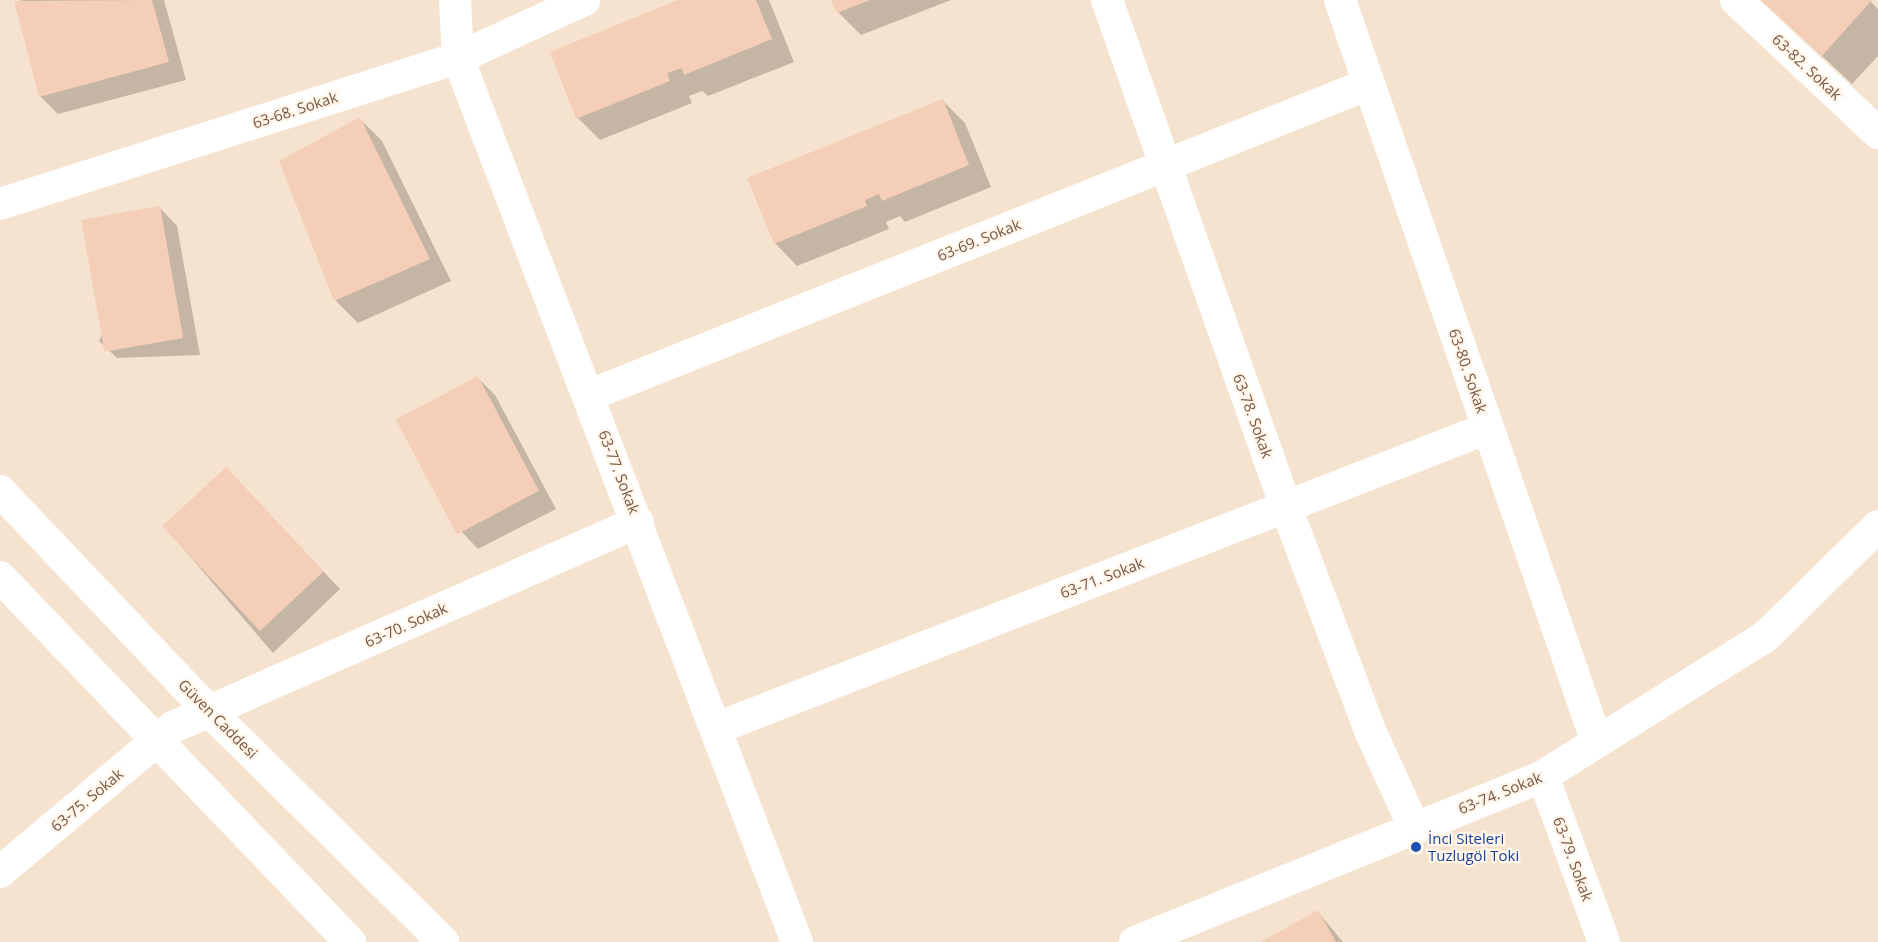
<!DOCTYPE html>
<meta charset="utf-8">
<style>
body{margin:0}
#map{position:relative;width:1878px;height:942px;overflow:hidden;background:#fef2e1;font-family:"Open Sans",sans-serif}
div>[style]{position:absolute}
.residential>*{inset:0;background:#f6e3cf;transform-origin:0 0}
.shadow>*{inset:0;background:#0003}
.building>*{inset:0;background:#f5ceb7;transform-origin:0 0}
.minor>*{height:32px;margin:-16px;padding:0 16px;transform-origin:16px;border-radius:16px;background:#fff}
.dots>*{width:16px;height:16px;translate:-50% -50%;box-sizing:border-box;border:3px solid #fff6e9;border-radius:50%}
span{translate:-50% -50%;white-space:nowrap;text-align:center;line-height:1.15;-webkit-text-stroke:4.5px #fff6e9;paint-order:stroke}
.street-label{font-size:15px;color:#775646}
.transit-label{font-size:15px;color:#164399}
.left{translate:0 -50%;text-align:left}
</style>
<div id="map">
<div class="residential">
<i style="left:0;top:0;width:1878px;height:942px"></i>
</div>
<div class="shadow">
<i style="clip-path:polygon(23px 0,164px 0,186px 80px,58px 114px,40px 96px,15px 2px)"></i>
<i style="clip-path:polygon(682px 0,769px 0,794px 62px,708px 96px,702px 91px,689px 96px,692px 103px,600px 140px,578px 118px)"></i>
<i style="clip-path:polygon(832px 0,951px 0,861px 35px,838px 12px)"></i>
<i style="clip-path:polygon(1762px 0,1869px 0,1878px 9px,1878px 56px,1852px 84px)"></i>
<i style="clip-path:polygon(942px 100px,965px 123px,991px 187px,905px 222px,900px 216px,886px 222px,889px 229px,797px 266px,775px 243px)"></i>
<i style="clip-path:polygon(360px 119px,382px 141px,451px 281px,358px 323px,335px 300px,280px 162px)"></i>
<i style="clip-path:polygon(160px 208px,177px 226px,200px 355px,117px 358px,99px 341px)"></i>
<i style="clip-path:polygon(478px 378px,495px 395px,556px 509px,478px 549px,461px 531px,397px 419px)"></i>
<i style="clip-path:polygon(243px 486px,340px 589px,273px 653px,163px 525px)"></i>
<i style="clip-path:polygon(1318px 912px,1343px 942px,1264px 942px)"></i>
</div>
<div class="building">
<i style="clip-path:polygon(152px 0,169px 62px,39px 97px,14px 1px)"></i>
<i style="clip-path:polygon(678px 0,756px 0,772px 39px,684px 75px,682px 68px,667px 73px,670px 81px,576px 119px,550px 52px)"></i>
<i style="clip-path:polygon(831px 0,870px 0,837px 13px)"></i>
<i style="clip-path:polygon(1761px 0,1872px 0,1822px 56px)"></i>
<i style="clip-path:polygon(943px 99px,969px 165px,882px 201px,879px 194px,865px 200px,867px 206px,774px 244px,747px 178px)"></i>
<i style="clip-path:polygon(360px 117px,430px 259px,334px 301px,279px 161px)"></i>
<i style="left:160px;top:206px;width:134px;height:80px;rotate:80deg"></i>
<i style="left:478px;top:376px;width:130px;height:93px;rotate:62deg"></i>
<i style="left:226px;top:467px;width:143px;height:87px;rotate:47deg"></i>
<i style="clip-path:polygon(1318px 910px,1336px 942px,1261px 942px)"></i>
</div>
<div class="minor">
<i style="left:455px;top:0;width:58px;rotate:87deg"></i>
<i style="left:458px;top:58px;width:947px;rotate:69.02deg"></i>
<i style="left:1107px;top:0;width:538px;rotate:70.55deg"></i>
<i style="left:1286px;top:507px;width:241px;rotate:69.4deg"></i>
<i style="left:1371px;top:733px;width:103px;rotate:65.4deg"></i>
<i style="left:1340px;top:0;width:785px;rotate:70.9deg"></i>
<i style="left:1736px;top:0;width:195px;rotate:43.1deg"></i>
<i style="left:0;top:204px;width:481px;rotate:-17.7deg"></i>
<i style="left:458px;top:58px;width:139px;rotate:-24.7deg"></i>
<i style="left:590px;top:395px;width:839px;rotate:-21.76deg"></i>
<i style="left:0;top:491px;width:303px;rotate:46.5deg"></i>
<i style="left:209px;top:711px;width:329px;rotate:44.6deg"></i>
<i style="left:0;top:577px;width:506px;rotate:46.2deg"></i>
<i style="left:717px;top:728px;width:827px;rotate:-21.26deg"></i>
<i style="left:1543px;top:776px;width:177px;rotate:69.8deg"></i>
<i style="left:0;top:872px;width:226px;rotate:-40deg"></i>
<i style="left:173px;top:727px;width:508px;rotate:-23.79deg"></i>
<i style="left:1135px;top:942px;width:440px;rotate:-22.1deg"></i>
<i style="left:1543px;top:776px;width:262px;rotate:-32.1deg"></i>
<i style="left:1765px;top:637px;width:158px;rotate:-44.5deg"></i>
</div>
<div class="dots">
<i style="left:1416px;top:847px;background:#1a4fb4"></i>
</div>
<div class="street-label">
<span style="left:1807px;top:67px;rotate:43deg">63-82. Sokak</span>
<span style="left:295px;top:110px;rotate:-18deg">63-68. Sokak</span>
<span style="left:979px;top:240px;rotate:-22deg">63-69. Sokak</span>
<span style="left:1468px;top:371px;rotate:71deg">63-80. Sokak</span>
<span style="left:1253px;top:416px;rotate:70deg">63-78. Sokak</span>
<span style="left:619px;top:472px;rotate:69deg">63-77. Sokak</span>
<span style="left:1102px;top:578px;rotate:-21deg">63-71. Sokak</span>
<span style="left:406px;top:625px;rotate:-24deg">63-70. Sokak</span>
<span style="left:218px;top:719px;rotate:45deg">Güven Caddesi</span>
<span style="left:1500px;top:793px;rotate:-22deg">63-74. Sokak</span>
<span style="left:87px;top:800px;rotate:-40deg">63-75. Sokak</span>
<span style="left:1573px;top:859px;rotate:70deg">63-79. Sokak</span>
</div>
<div class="transit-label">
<span class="left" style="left:1428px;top:847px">İnci Siteleri<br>Tuzlugöl Toki</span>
</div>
</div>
